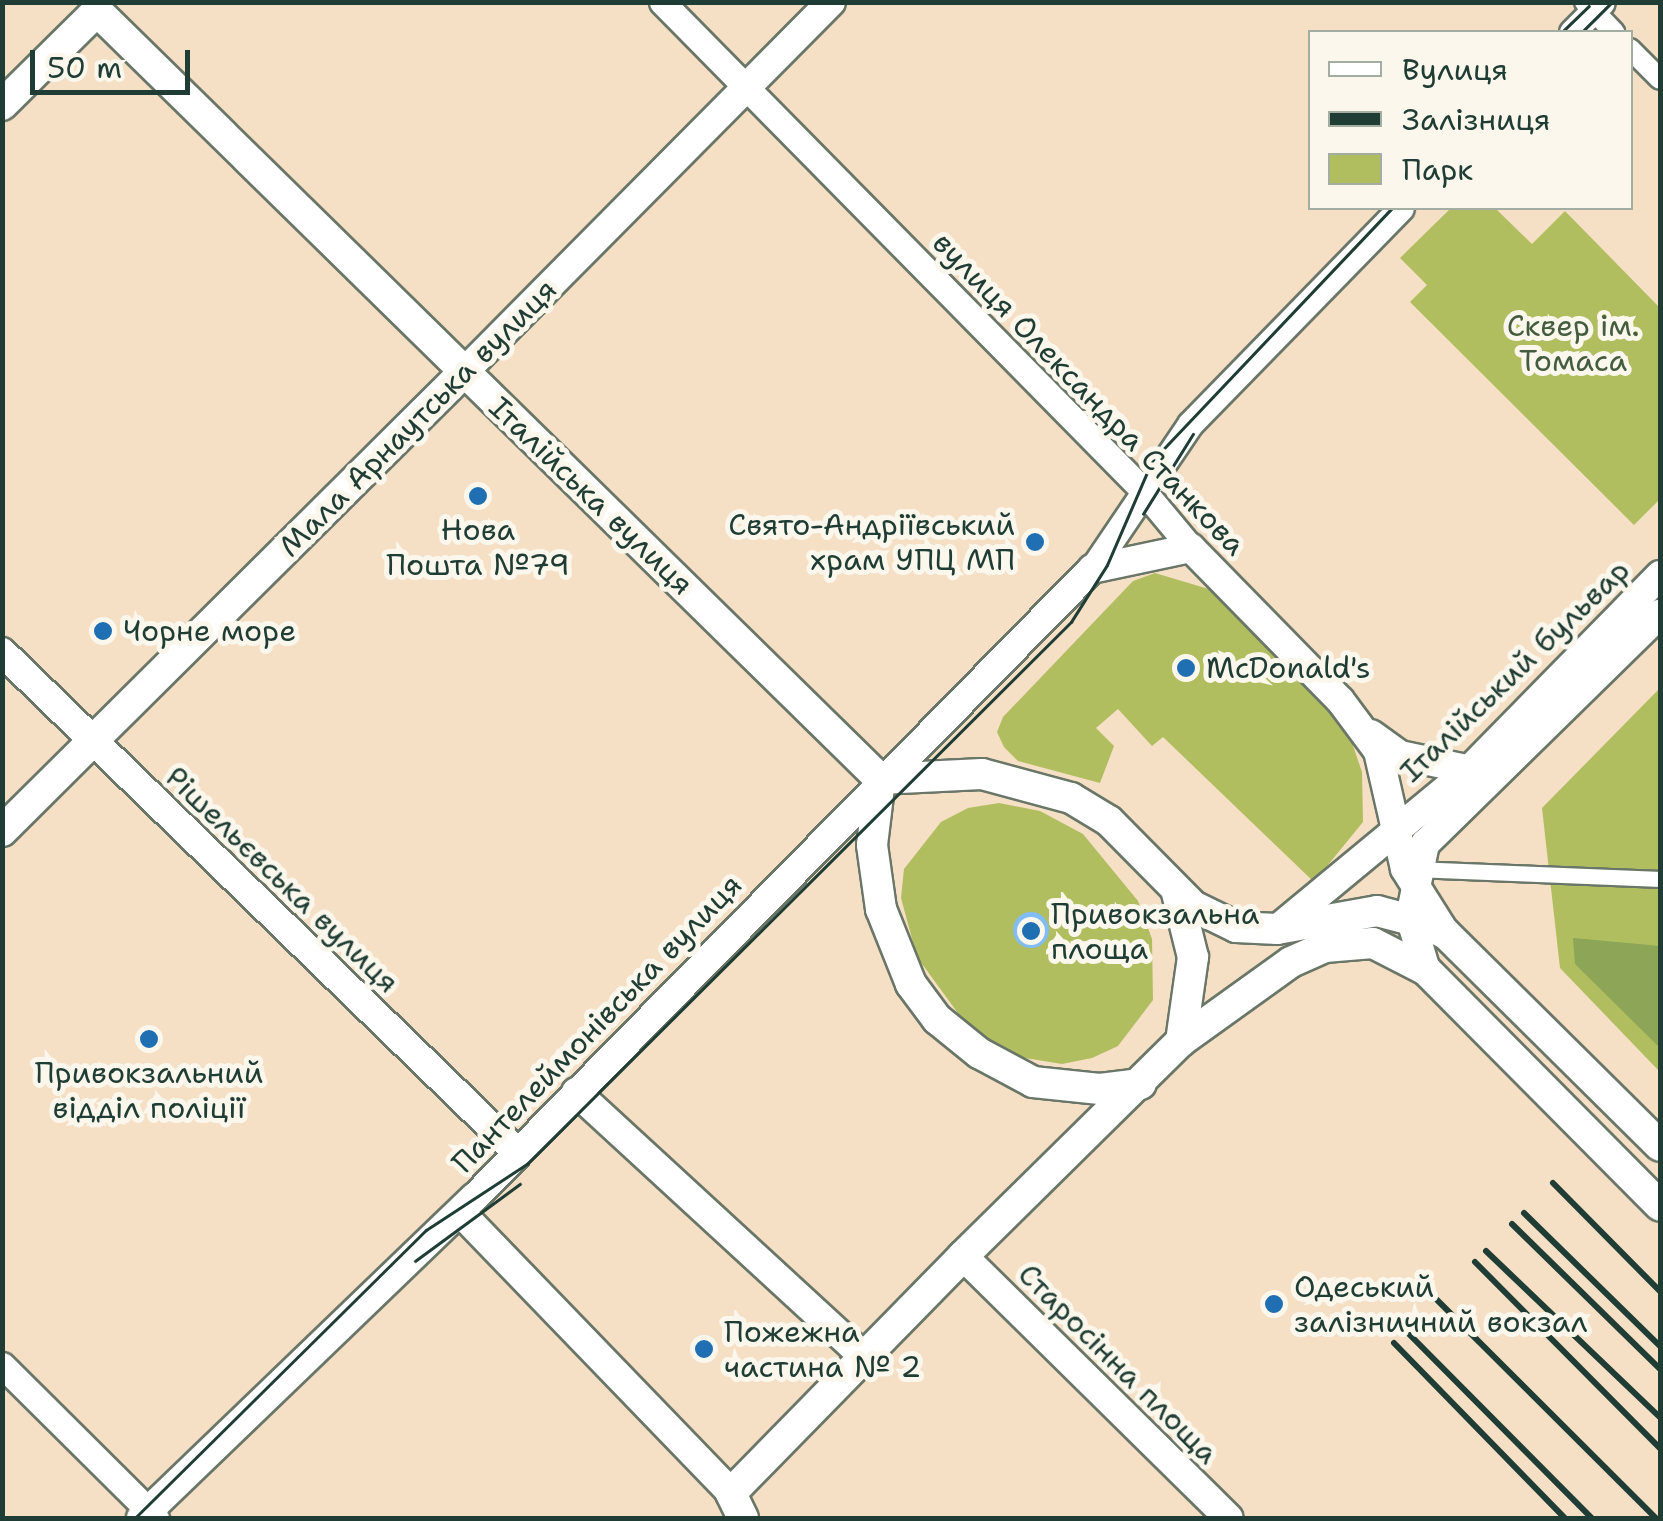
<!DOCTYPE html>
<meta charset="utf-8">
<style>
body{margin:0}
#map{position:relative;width:1663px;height:1521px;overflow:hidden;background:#f5dfc5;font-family:"Shantell Sans",sans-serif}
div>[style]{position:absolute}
.green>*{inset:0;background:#b1be60}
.forest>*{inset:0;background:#8ca556}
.water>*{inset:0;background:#81bcf3}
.round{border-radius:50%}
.roads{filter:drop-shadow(2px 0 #6a7667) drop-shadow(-2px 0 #6a7667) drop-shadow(0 2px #6a7667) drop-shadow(0 -2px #6a7667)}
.pedestrian>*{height:15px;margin:-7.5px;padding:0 7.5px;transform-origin:7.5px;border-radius:7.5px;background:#fff}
.minor>*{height:20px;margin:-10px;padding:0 10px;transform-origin:10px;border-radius:10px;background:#fff}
.tertiary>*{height:25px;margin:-12.5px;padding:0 12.5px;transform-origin:12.5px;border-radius:12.5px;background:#fff}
.secondary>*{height:28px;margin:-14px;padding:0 14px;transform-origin:14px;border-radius:14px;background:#fff}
.primary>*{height:30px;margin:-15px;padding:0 15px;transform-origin:15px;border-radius:15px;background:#fff}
.tram>*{height:2.5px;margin:-1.25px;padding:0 1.25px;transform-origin:1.25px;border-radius:1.25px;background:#1f3d34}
.rail>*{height:6px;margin:-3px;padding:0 3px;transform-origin:3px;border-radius:3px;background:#1f3d34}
.dots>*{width:28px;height:28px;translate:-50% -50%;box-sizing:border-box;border:5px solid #fbf7ec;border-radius:50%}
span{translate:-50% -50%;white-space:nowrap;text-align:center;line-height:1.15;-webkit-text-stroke:10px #fbf7ec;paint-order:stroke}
.park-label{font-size:30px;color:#445d3f}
.street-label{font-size:30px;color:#1f3d34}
.poi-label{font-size:30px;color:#1f3d34}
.right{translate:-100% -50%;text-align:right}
.left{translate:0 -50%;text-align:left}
.frame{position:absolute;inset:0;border:5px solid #1f3d34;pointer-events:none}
.legend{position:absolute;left:1308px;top:30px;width:325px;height:180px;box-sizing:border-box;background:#fbf7ec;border:2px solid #a3ada2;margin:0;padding:12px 18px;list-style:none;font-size:30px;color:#1f3d34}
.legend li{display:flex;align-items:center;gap:20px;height:50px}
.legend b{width:50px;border:2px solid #a3ada2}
.scale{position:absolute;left:30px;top:50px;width:160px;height:45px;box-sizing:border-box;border:5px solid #1f3d34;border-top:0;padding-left:12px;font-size:30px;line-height:35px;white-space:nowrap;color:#1f3d34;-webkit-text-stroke:8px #fbf7ec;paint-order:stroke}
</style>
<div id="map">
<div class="green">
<i style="clip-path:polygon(1451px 208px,1495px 208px,1532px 244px,1565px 211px,1660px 308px,1660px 499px,1634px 525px,1410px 302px,1427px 285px,1400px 258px)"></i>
<i style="clip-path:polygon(1155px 573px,1212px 590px,1347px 728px,1362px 772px,1363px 822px,1314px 882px,1163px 737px,1152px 746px,1118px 709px,1096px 728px,1114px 746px,1100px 783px,1018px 761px,1004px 747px,997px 732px,1003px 717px,1133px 581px)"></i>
<i style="clip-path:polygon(1660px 688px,1660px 1072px,1560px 968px,1542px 808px)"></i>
<i style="clip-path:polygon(999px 803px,1040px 811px,1083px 834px,1138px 901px,1152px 939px,1153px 1000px,1118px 1046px,1092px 1058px,1062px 1064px,1025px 1058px,989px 1042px,960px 1016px,917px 957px,901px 898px,904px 869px,941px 822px,968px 808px)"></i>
</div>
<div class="forest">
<i style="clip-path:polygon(1573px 938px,1660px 946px,1660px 1048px,1575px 964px)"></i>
</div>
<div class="water">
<i class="round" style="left:1013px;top:912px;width:36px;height:36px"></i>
</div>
<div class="roads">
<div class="pedestrian">
<i style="left:1415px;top:869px;width:245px;rotate:2.3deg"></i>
</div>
<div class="minor">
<i style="left:1585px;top:2px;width:42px;rotate:46deg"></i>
<i style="left:1630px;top:49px;width:42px;rotate:45deg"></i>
</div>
<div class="tertiary">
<i style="left:662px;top:2px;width:682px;rotate:45.42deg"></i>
<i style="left:1141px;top:488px;width:78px;rotate:50.2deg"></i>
<i style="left:1572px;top:32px;width:42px;rotate:-45deg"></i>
<i style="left:1092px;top:569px;width:175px;rotate:-55.9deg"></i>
<i style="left:1190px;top:424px;width:302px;rotate:-45.7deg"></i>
<i style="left:2px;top:1365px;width:217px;rotate:44.8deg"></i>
</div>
<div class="secondary">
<i style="left:464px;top:372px;width:521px;rotate:-45.23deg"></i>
<i style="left:2px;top:652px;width:719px;rotate:44.15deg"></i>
<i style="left:1371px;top:734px;width:36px;rotate:36deg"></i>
<i style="left:1400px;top:755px;width:82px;rotate:12deg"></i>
<i style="left:1277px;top:929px;width:249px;rotate:-39.6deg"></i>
<i style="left:1469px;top:770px;width:273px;rotate:-45.6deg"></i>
<i style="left:1426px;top:970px;width:55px;rotate:-106.8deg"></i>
<i style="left:1410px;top:917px;width:75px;rotate:-78.4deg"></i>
<i style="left:1425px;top:844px;width:329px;rotate:-44.4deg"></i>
<i style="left:576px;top:1092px;width:390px;rotate:42.6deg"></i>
<i style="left:460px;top:1212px;width:390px;rotate:46deg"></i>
<i style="left:963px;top:1256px;width:373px;rotate:44.6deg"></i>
<i style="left:141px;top:1518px;width:462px;rotate:-43.9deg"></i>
<i style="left:474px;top:1198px;width:882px;rotate:-45.51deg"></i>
<i style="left:1092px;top:569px;width:101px;rotate:-12deg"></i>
<i style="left:1191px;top:548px;width:213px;rotate:45.6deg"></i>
<i style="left:1340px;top:700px;width:64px;rotate:53.3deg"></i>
<i style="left:1378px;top:751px;width:121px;rotate:77.1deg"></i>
<i style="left:1405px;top:869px;width:77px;rotate:57.8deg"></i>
</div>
<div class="primary">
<i style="left:2px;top:105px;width:134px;rotate:-44.7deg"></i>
<i style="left:97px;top:11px;width:1097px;rotate:44.45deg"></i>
<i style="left:880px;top:779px;width:102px;rotate:-2.8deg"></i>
<i style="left:982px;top:774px;width:92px;rotate:15.1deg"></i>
<i style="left:1071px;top:798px;width:44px;rotate:31.2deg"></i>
<i style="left:1109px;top:821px;width:120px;rotate:45.3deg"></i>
<i style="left:1193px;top:906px;width:48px;rotate:26deg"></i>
<i style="left:1236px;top:927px;width:41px;rotate:2.8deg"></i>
<i style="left:1277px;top:929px;width:102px;rotate:-10.2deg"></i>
<i style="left:1377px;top:911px;width:51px;rotate:14.9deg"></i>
<i style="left:1426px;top:924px;width:22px;rotate:27deg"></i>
<i style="left:1446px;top:934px;width:301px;rotate:44.7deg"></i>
<i style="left:880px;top:779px;width:66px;rotate:96.9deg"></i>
<i style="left:872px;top:845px;width:65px;rotate:82deg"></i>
<i style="left:881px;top:909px;width:81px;rotate:68.2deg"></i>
<i style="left:911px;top:984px;width:44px;rotate:53.4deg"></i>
<i style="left:937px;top:1019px;width:54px;rotate:39deg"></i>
<i style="left:979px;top:1053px;width:61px;rotate:28.2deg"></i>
<i style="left:1033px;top:1082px;width:67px;rotate:6deg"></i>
<i style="left:1100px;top:1089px;width:41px;rotate:-7deg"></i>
<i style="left:2px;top:831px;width:651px;rotate:-44.81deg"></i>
<i style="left:1177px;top:893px;width:66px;rotate:76deg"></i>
<i style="left:1193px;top:957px;width:85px;rotate:98.1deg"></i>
<i style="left:743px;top:1518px;width:28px;rotate:-116deg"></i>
<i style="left:731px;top:1493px;width:332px;rotate:-45.6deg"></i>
<i style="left:963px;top:1256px;width:306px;rotate:-44.6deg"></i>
<i style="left:1181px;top:1041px;width:135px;rotate:-35.7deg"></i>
<i style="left:1291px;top:962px;width:37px;rotate:-24deg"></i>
<i style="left:1325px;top:947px;width:48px;rotate:-4.8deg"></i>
<i style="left:1373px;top:943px;width:59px;rotate:27deg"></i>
<i style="left:1426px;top:970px;width:332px;rotate:45.2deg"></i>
</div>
</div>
<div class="tram">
<i style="left:1562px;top:32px;width:37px;rotate:-44deg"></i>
<i style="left:1582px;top:32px;width:42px;rotate:-45deg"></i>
<i style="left:1143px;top:514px;width:94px;rotate:-58deg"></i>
<i style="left:415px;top:1261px;width:130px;rotate:-36.3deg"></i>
<i style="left:135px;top:1518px;width:409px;rotate:-44.7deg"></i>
<i style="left:426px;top:1230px;width:121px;rotate:-33.2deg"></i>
<i style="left:527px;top:1164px;width:768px;rotate:-44.89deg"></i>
<i style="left:1071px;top:622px;width:67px;rotate:-57.7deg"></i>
<i style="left:1107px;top:565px;width:113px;rotate:-66.6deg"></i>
<i style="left:1152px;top:461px;width:349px;rotate:-46.5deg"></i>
</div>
<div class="rail">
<i style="left:1553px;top:1183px;width:152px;rotate:45.3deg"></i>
<i style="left:1524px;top:1213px;width:190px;rotate:44.4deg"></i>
<i style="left:1512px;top:1224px;width:207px;rotate:44.4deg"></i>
<i style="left:1486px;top:1251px;width:240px;rotate:43.7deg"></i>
<i style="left:1475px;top:1262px;width:262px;rotate:45.2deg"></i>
<i style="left:1437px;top:1300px;width:309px;rotate:44.9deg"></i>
<i style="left:1406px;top:1331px;width:264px;rotate:45.2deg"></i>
<i style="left:1394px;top:1343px;width:245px;rotate:45.7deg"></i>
</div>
<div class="dots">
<i style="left:478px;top:496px;background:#1f6fb2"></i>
<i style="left:1035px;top:542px;background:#1f6fb2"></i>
<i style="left:103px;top:631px;background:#1f6fb2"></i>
<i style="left:1186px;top:668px;background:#1f6fb2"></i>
<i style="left:1031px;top:931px;background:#1f6fb2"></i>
<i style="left:149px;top:1039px;background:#1f6fb2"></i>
<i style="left:1274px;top:1304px;background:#1f6fb2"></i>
<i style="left:704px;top:1349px;background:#1f6fb2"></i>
</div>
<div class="park-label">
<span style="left:1573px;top:343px">Сквер ім.<br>Томаса</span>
</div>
<div class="street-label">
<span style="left:1089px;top:394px;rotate:46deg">вулиця Олександра Станкова</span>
<span style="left:418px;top:418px;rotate:-45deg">Мала Арнаутська вулиця</span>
<span style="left:591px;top:496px;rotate:44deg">Італійська вулиця</span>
<span style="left:1515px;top:671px;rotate:-44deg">Італійський бульвар</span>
<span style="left:282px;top:880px;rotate:44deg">Рішельєвська вулиця</span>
<span style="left:597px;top:1024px;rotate:-46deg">Пантелеймонівська вулиця</span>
<span style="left:1118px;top:1364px;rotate:45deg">Старосінна площа</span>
</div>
<div class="poi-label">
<span class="right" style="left:1015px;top:542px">Свято-Андріївський<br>храм УПЦ МП</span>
<span style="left:478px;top:547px">Нова<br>Пошта №79</span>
<span class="left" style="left:123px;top:631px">Чорне море</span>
<span class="left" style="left:1206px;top:668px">McDonald's</span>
<span class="left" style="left:1051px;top:931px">Привокзальна<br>площа</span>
<span style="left:149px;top:1090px">Привокзальний<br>відділ поліції</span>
<span class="left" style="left:1294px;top:1304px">Одеський<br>залізничний вокзал</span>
<span class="left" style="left:724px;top:1349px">Пожежна<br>частина № 2</span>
</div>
<div class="frame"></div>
<ul class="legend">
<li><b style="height:12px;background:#fff"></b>Вулиця</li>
<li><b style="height:12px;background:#1f3d34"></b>Залізниця</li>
<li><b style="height:28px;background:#b1be60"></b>Парк</li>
</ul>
<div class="scale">50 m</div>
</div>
